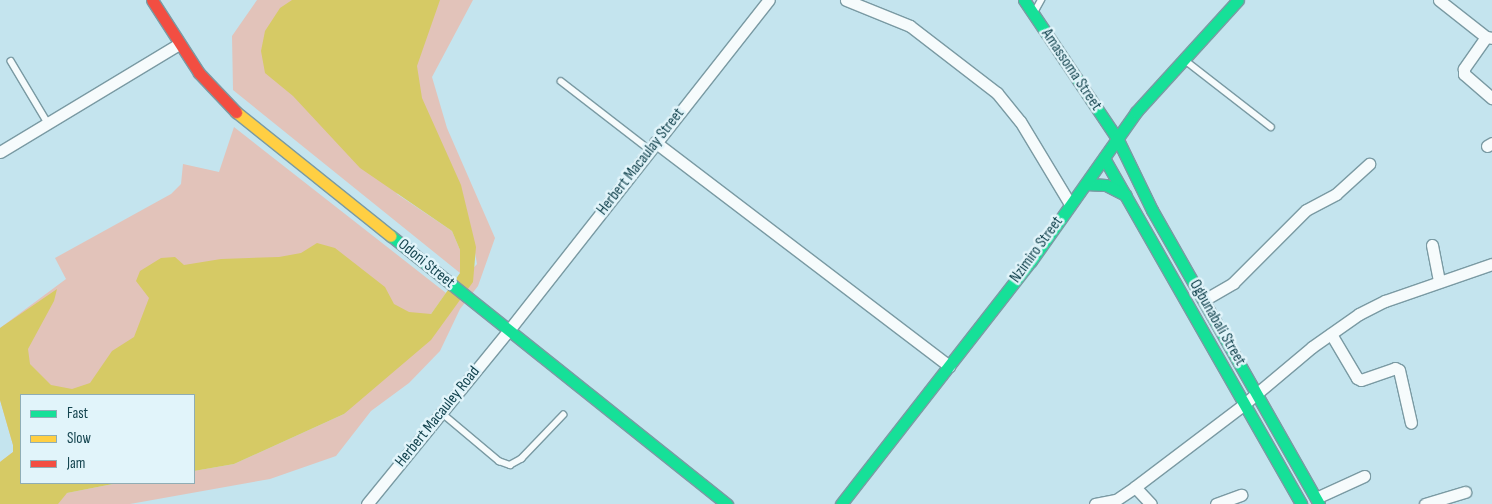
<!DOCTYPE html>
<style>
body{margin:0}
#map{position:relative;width:1492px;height:504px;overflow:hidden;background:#c4e4ee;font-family:"Sofia Sans Condensed",sans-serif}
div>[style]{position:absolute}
.green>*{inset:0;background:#e2c3ba}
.water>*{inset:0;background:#d6ca65}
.roads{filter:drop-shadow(1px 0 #7a9aa3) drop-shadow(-1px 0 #7a9aa3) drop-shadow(0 1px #7a9aa3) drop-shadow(0 -1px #7a9aa3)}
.lane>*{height:5.5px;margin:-2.75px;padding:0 2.75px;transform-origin:2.75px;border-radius:2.75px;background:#f6fbfc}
.street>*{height:11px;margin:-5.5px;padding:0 5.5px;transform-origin:5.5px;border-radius:5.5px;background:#f6fbfc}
.fast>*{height:11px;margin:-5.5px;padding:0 5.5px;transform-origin:5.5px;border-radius:5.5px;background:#16e098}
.slow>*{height:11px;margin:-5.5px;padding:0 5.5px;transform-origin:5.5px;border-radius:5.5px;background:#ffcf43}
.jam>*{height:11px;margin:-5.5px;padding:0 5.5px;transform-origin:5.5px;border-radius:5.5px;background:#f24e42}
span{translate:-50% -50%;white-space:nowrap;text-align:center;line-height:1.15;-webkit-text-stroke:5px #e1f4fa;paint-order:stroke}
.street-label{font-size:16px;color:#13434e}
.legend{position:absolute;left:20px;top:394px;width:175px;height:90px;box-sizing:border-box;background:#e1f4fa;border:1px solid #8fadb5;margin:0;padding:6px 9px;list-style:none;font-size:15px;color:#13434e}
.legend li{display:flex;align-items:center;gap:10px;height:25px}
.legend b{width:25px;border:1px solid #8fadb5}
</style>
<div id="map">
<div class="green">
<i style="clip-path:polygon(257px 0,345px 0,397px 194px,452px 231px,460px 250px,460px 273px,233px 90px,232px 36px)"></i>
<i style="clip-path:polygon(371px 0,473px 0,432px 77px,447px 128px,495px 238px,478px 286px,460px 309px,440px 351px,409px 383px,371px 411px,336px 456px,270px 479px,130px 504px,42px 504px,67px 493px,118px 483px,194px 483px,194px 471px,234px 464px,344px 414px,477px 264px,471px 229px)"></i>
<i style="clip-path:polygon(234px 127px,446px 293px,431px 314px,194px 395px,21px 395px,21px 473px,0 462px,13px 452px,13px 445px,0 400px,0 328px,66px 279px,55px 258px,171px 194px,181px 184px,183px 164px,219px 172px)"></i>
</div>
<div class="water">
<i style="clip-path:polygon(292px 0,440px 0,417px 66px,422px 98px,461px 185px,476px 247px,473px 282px,431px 340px,344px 414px,234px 464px,194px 471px,194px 395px,21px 395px,21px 483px,118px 483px,67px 493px,58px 504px,0 504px,0 462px,13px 452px,13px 445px,0 400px,0 328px,57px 289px,54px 301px,28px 349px,30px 364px,51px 385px,72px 389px,90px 383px,112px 351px,134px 337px,149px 298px,136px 281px,140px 271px,161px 258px,175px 257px,184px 265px,221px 259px,279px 257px,301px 253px,317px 243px,335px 248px,385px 287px,394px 304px,409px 312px,431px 314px,460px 273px,460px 250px,452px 231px,360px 168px,293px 96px,265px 73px,261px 51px,265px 31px,280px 8px)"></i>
</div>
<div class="roads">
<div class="lane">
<i style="left:1035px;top:11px;width:13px;rotate:-61deg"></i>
<i style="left:1185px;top:60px;width:109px;rotate:37.9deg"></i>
<i style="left:11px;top:61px;width:72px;rotate:59.2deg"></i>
<i style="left:561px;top:81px;width:113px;rotate:37.8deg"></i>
<i style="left:442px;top:413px;width:75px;rotate:40.1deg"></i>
<i style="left:499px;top:461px;width:12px;rotate:20deg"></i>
<i style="left:510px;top:465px;width:13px;rotate:-29deg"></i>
<i style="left:521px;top:459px;width:61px;rotate:-46.3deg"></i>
</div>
<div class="street">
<i style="left:846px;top:0;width:69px;rotate:22.1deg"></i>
<i style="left:910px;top:26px;width:110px;rotate:37.6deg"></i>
<i style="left:997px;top:93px;width:36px;rotate:51deg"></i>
<i style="left:1020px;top:121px;width:97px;rotate:58.9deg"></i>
<i style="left:1439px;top:0;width:60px;rotate:38.2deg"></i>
<i style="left:1486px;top:37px;width:6px;rotate:9deg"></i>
<i style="left:1486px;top:37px;width:39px;rotate:125deg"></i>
<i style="left:1464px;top:69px;width:5px;rotate:90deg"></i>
<i style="left:1464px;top:74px;width:37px;rotate:41deg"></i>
<i style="left:655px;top:142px;width:370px;rotate:37.3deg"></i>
<i style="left:1487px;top:146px;width:6px;rotate:-31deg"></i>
<i style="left:0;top:152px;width:209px;rotate:-31.1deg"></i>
<i style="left:1432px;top:245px;width:37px;rotate:79deg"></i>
<i style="left:1204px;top:300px;width:34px;rotate:-30deg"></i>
<i style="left:1233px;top:283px;width:103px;rotate:-45deg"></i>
<i style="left:1306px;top:210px;width:34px;rotate:-28deg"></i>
<i style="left:1336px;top:194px;width:45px;rotate:-42.3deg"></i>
<i style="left:1331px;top:334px;width:51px;rotate:59.4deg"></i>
<i style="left:1357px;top:378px;width:4px;rotate:27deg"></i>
<i style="left:1361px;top:380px;width:36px;rotate:-19deg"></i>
<i style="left:1395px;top:368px;width:4px;rotate:27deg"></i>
<i style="left:1399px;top:370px;width:54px;rotate:77.2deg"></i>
<i style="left:1135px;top:487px;width:23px;rotate:47deg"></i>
<i style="left:1316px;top:498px;width:53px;rotate:-24.6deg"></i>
<i style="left:367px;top:504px;width:225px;rotate:-50.8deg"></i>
<i style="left:509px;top:330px;width:420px;rotate:-51.8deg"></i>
<i style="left:1095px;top:504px;width:21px;rotate:-11deg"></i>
<i style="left:1116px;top:500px;width:23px;rotate:-34deg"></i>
<i style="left:1135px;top:487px;width:136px;rotate:-37.2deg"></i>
<i style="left:1243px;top:405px;width:90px;rotate:-40deg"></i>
<i style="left:1312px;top:347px;width:57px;rotate:-35.1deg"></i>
<i style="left:1359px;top:314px;width:29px;rotate:-27deg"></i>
<i style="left:1385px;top:301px;width:113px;rotate:-19.1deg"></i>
<i style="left:1216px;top:504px;width:27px;rotate:-20deg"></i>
<i style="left:1425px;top:504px;width:42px;rotate:-16.7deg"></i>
</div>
<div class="fast">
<i style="left:1024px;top:0;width:169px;rotate:56.1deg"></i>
<i style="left:1118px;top:140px;width:78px;rotate:64.1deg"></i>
<i style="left:1152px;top:210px;width:338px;rotate:60.4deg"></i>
<i style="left:1104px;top:158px;width:398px;rotate:60.3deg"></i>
<i style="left:1086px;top:184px;width:20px;rotate:3deg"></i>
<i style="left:1106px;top:185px;width:22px;rotate:27deg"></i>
<i style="left:391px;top:236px;width:430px;rotate:38.6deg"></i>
<i style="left:841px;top:504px;width:308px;rotate:-52deg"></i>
<i style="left:1031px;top:261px;width:182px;rotate:-54.8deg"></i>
<i style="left:1136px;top:112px;width:151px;rotate:-47.7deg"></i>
</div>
<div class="slow">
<i style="left:236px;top:112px;width:198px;rotate:38.7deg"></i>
</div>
<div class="jam">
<i style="left:152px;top:0;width:87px;rotate:57.2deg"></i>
<i style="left:199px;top:73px;width:54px;rotate:46.5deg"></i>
</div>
</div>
<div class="street-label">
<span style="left:1071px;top:70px;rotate:56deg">Amassoma Street</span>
<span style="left:641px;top:162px;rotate:-52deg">Herbert Macaulay Street</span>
<span style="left:1037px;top:250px;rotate:-54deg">Nzimiro Street</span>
<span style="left:426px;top:264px;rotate:39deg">Odoni Street</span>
<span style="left:1217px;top:323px;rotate:60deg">Ogbunabali Street</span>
<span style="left:438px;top:417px;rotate:-51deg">Herbert Macauley Road</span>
</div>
<ul class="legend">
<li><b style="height:6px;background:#16e098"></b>Fast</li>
<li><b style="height:6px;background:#ffcf43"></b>Slow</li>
<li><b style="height:6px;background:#f24e42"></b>Jam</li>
</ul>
</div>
